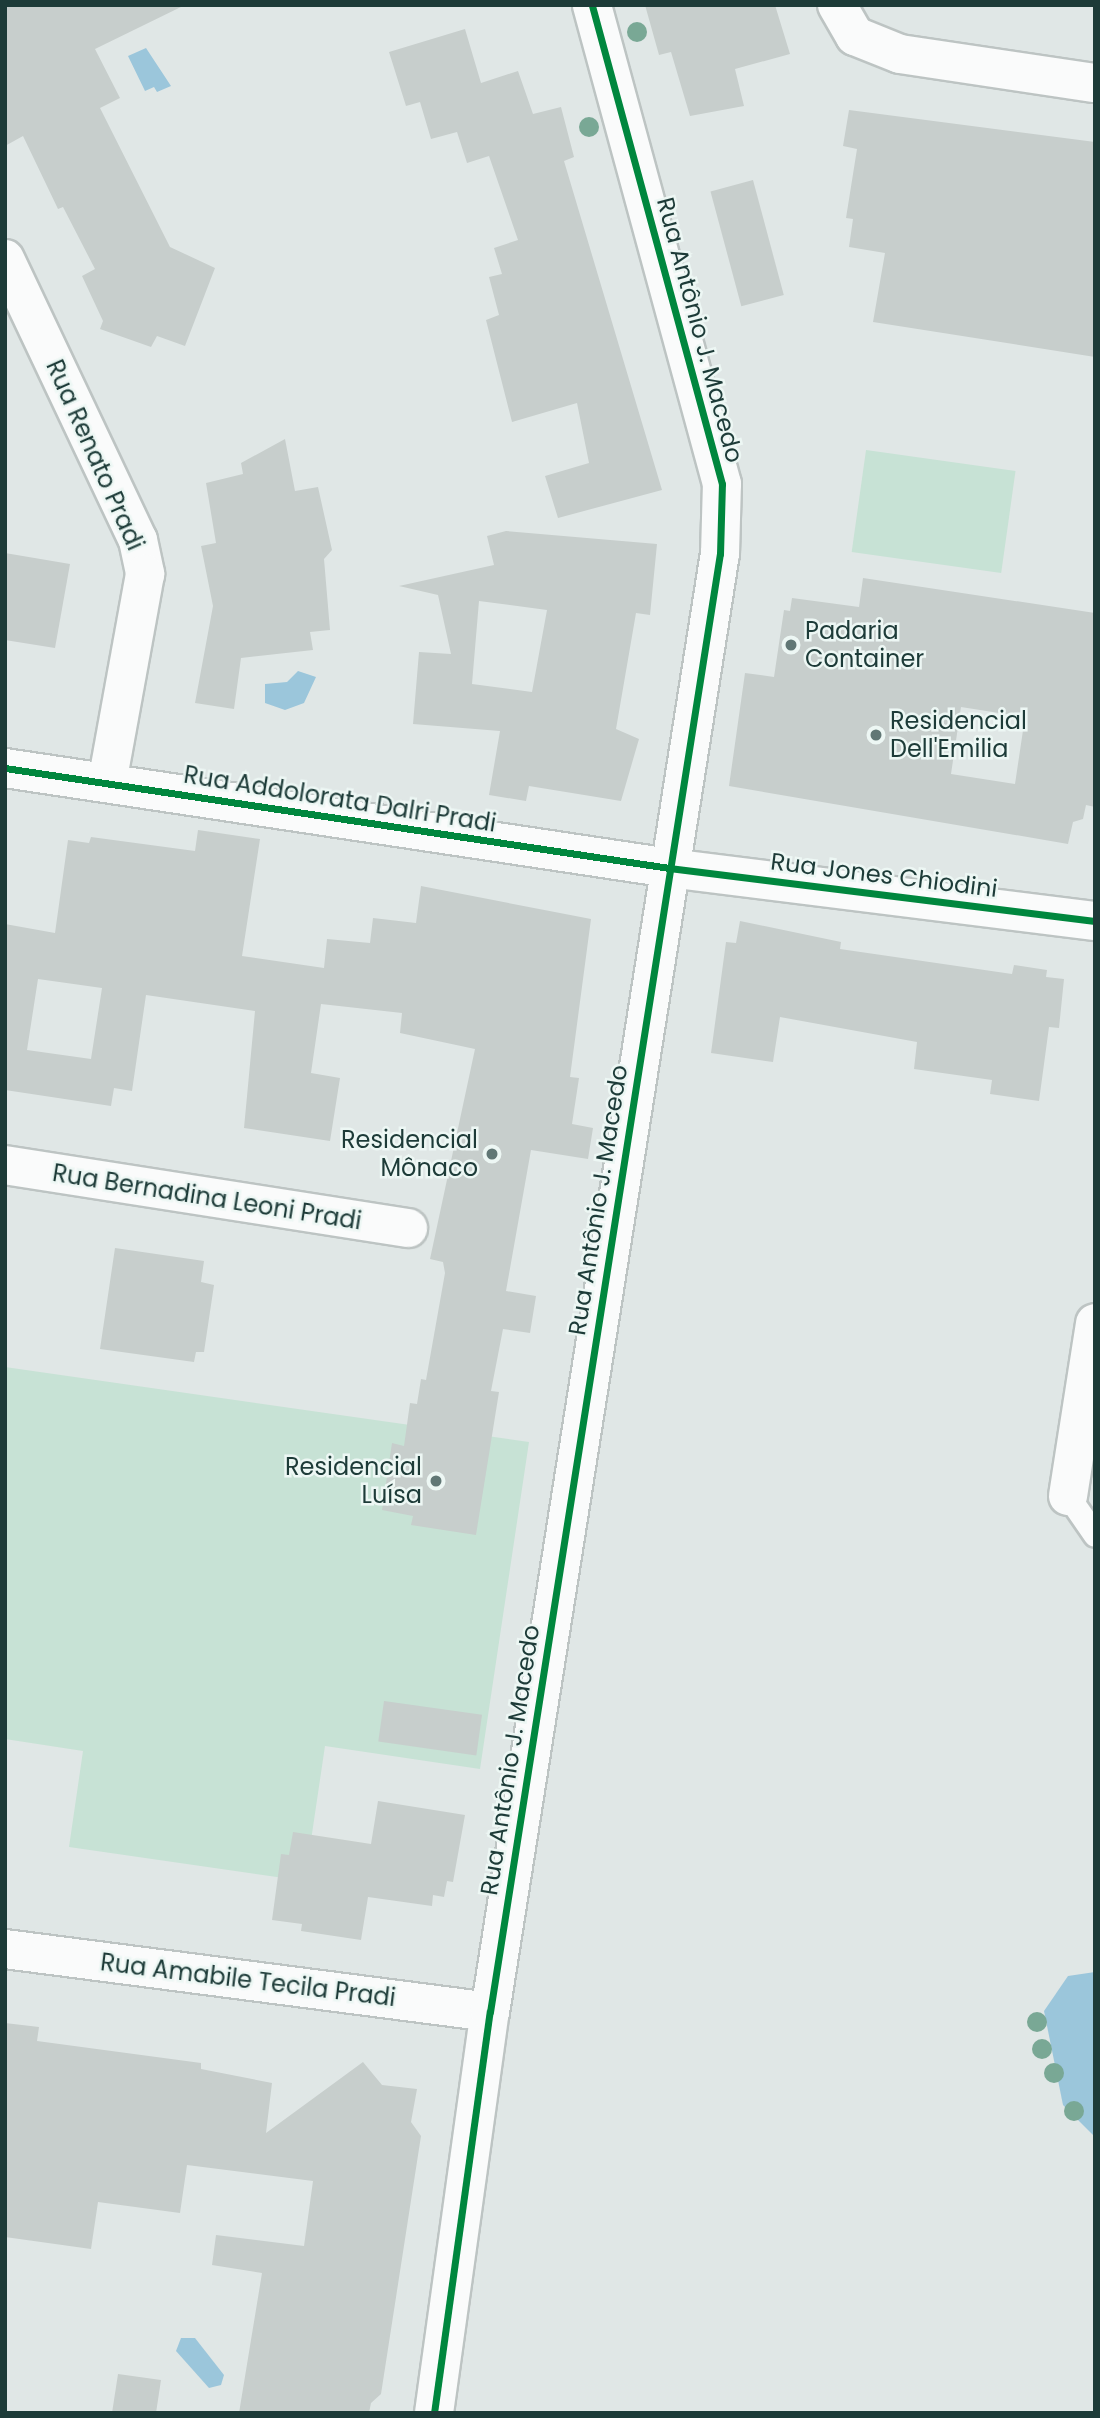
<!DOCTYPE html>
<meta charset="utf-8">
<style>
body{margin:0}
#map{position:relative;width:1100px;height:2418px;overflow:hidden;background:#e0e7e6;font-family:Poppins,sans-serif}
div>[style]{position:absolute}
.green>*{inset:0;background:#c7e2d5;transform-origin:0 0}
.water>*{inset:0;background:#9bc6db}
.building>*{inset:0;background:#c7cecc;transform-origin:0 0}
.roads{filter:drop-shadow(2px 0 #bdc4c3) drop-shadow(-2px 0 #bdc4c3) drop-shadow(0 2px #bdc4c3) drop-shadow(0 -2px #bdc4c3)}
.lane>*{height:23px;margin:-11.5px;padding:0 11.5px;transform-origin:11.5px;border-radius:11.5px;background:#fafbfb}
.street>*{height:38px;margin:-19px;padding:0 19px;transform-origin:19px;border-radius:19px;background:#fafbfb}
.cycleway>*{height:7px;margin:-3.5px;padding:0 3.5px;transform-origin:3.5px;border-radius:3.5px;background:#00873e}
.trees>*{width:20px;height:20px;margin:-10px;border-radius:50%;background:#79a895}
.dots>*{width:19px;height:19px;translate:-50% -50%;box-sizing:border-box;border:4px solid #edf7f4;border-radius:50%}
span{translate:-50% -50%;white-space:nowrap;text-align:center;line-height:1.15;-webkit-text-stroke:5px #edf7f4;paint-order:stroke}
.street-label{font-size:24px;color:#1d3b38}
.poi-label{font-size:24px;color:#1d3b38}
.left{translate:0 -50%;text-align:left}
.right{translate:-100% -50%;text-align:right}
.frame{position:absolute;inset:0;border:7px solid #1d3b38;pointer-events:none}
</style>
<div id="map">
<div class="green">
<i style="left:866px;top:450px;width:151px;height:103px;rotate:8deg"></i>
<i style="clip-path:polygon(5px 1367px,529px 1442px,480px 1769px,325px 1746px,305px 1881px,69px 1847px,83px 1751px,5px 1739px)"></i>
</div>
<div class="water">
<i style="clip-path:polygon(146px 48px,171px 86px,157px 92px,154px 87px,145px 91px,128px 56px)"></i>
<i style="clip-path:polygon(298px 671px,316px 677px,304px 703px,285px 710px,265px 703px,265px 684px,287px 682px)"></i>
<i style="clip-path:polygon(1095px 1972px,1095px 2137px,1063px 2105px,1044px 2011px,1068px 1976px)"></i>
<i style="clip-path:polygon(181px 2338px,195px 2338px,224px 2375px,221px 2385px,209px 2388px,176px 2351px)"></i>
</div>
<div class="building">
<i style="clip-path:polygon(5px 5px,185px 5px,95px 49px,120px 98px,100px 108px,170px 247px,215px 268px,185px 346px,157px 336px,151px 347px,100px 329px,103px 321px,82px 276px,95px 269px,63px 207px,58px 209px,23px 136px,5px 146px)"></i>
<i style="clip-path:polygon(645px 5px,775px 5px,790px 54px,735px 69px,744px 106px,690px 116px,671px 52px,659px 55px)"></i>
<i style="clip-path:polygon(465px 29px,481px 83px,518px 71px,533px 114px,561px 107px,574px 157px,564px 161px,662px 490px,558px 518px,545px 476px,589px 463px,577px 403px,512px 422px,486px 320px,499px 315px,489px 277px,502px 274px,494px 248px,518px 240px,489px 156px,467px 163px,457px 132px,431px 139px,420px 102px,406px 106px,389px 52px)"></i>
<i style="clip-path:polygon(849px 110px,1095px 142px,1095px 357px,873px 322px,885px 253px,849px 247px,853px 219px,846px 218px,857px 149px,843px 146px)"></i>
<i style="left:753px;top:180px;width:119px;height:44px;rotate:75deg"></i>
<i style="clip-path:polygon(285px 439px,295px 491px,318px 487px,332px 550px,324px 559px,330px 630px,310px 632px,313px 650px,241px 658px,234px 709px,195px 703px,213px 606px,201px 546px,216px 543px,206px 483px,243px 474px,241px 463px)"></i>
<i style="clip-path:polygon(evenodd,506px 531px,657px 544px,650px 615px,636px 613px,616px 729px,639px 739px,621px 801px,529px 786px,526px 801px,489px 795px,500px 731px,413px 724px,419px 652px,451px 654px,438px 595px,399px 586px,494px 565px,487px 536px,506px 531px,479px 601px,547px 610px,532px 692px,472px 684px,479px 601px)"></i>
<i style="clip-path:polygon(5px 553px,70px 564px,55px 648px,5px 640px)"></i>
<i style="clip-path:polygon(evenodd,863px 578px,1095px 613px,1095px 807px,1086px 805px,1083px 819px,1073px 822px,1068px 844px,729px 786px,745px 673px,774px 677px,784px 610px,790px 611px,792px 598px,859px 607px,863px 578px,961px 707px,1025px 717px,1015px 784px,951px 774px,961px 707px)"></i>
<i style="clip-path:polygon(evenodd,198px 830px,260px 839px,242px 956px,324px 968px,327px 939px,370px 943px,373px 918px,416px 923px,421px 886px,591px 919px,570px 1077px,579px 1078px,572px 1124px,593px 1128px,588px 1159px,531px 1150px,506px 1291px,536px 1296px,530px 1333px,503px 1329px,491px 1391px,499px 1392px,476px 1535px,411px 1525px,413px 1516px,382px 1510px,392px 1443px,404px 1446px,410px 1403px,417px 1404px,421px 1379px,426px 1380px,445px 1273px,443px 1262px,430px 1259px,475px 1049px,400px 1033px,402px 1013px,321px 1004px,311px 1073px,340px 1078px,330px 1141px,244px 1128px,255px 1011px,146px 995px,132px 1091px,114px 1088px,111px 1106px,5px 1090px,5px 924px,55px 933px,68px 840px,89px 843px,91px 837px,195px 851px,198px 830px,38px 979px,102px 988px,91px 1059px,27px 1050px,38px 979px)"></i>
<i style="clip-path:polygon(740px 921px,841px 942px,840px 949px,1012px 974px,1014px 965px,1047px 970px,1046px 977px,1064px 979px,1059px 1028px,1049px 1027px,1039px 1101px,990px 1094px,992px 1080px,914px 1069px,917px 1042px,780px 1017px,773px 1062px,711px 1053px,726px 942px,736px 943px)"></i>
<i style="clip-path:polygon(115px 1248px,204px 1261px,201px 1282px,214px 1285px,204px 1352px,196px 1352px,194px 1362px,100px 1349px)"></i>
<i style="left:384px;top:1701px;width:99px;height:41px;rotate:8deg"></i>
<i style="clip-path:polygon(378px 1801px,465px 1815px,453px 1882px,447px 1881px,444px 1897px,433px 1895px,432px 1906px,368px 1897px,361px 1940px,301px 1931px,302px 1924px,272px 1920px,281px 1854px,289px 1855px,293px 1832px,371px 1844px)"></i>
<i style="clip-path:polygon(5px 2023px,39px 2027px,37px 2041px,201px 2063px,201px 2069px,272px 2083px,266px 2133px,363px 2062px,382px 2085px,417px 2089px,411px 2122px,421px 2136px,381px 2394px,371px 2403px,369px 2413px,239px 2413px,262px 2273px,212px 2265px,216px 2235px,304px 2246px,313px 2181px,187px 2165px,180px 2213px,98px 2202px,91px 2249px,5px 2237px)"></i>
<i style="clip-path:polygon(118px 2374px,161px 2380px,156px 2413px,112px 2413px)"></i>
</div>
<div class="roads">
<div class="lane">
<i style="left:1068px;top:1496px;width:47px;rotate:55.3deg"></i>
</div>
<div class="street">
<i style="left:837px;top:5px;width:36px;rotate:60deg"></i>
<i style="left:855px;top:36px;width:48px;rotate:21.8deg"></i>
<i style="left:900px;top:54px;width:197px;rotate:8.5deg"></i>
<i style="left:5px;top:259px;width:311px;rotate:64.7deg"></i>
<i style="left:138px;top:540px;width:35px;rotate:78deg"></i>
<i style="left:145px;top:574px;width:212px;rotate:100.3deg"></i>
<i style="left:5px;top:768px;width:671px;rotate:8.56deg"></i>
<i style="left:669px;top:868px;width:429px;rotate:7.1deg"></i>
<i style="left:5px;top:1165px;width:408px;rotate:8.9deg"></i>
<i style="left:1068px;top:1496px;width:175px;rotate:-81.1deg"></i>
<i style="left:5px;top:1949px;width:489px;rotate:7.4deg"></i>
<i style="left:434px;top:2413px;width:405px;rotate:-82.1deg"></i>
<i style="left:490px;top:2012px;width:1476px;rotate:-81.04deg"></i>
<i style="left:720px;top:554px;width:70px;rotate:-88.4deg"></i>
<i style="left:722px;top:484px;width:496px;rotate:-105.2deg"></i>
</div>
</div>
<div class="cycleway">
<i style="left:5px;top:768px;width:671px;rotate:8.56deg"></i>
<i style="left:669px;top:868px;width:429px;rotate:7.1deg"></i>
<i style="left:434px;top:2413px;width:405px;rotate:-82.1deg"></i>
<i style="left:490px;top:2012px;width:1476px;rotate:-81.04deg"></i>
<i style="left:720px;top:554px;width:70px;rotate:-88.4deg"></i>
<i style="left:722px;top:484px;width:496px;rotate:-105.2deg"></i>
</div>
<div class="trees">
<i style="left:637px;top:32px"></i>
<i style="left:589px;top:127px"></i>
<i style="left:1037px;top:2022px"></i>
<i style="left:1042px;top:2049px"></i>
<i style="left:1054px;top:2073px"></i>
<i style="left:1074px;top:2111px"></i>
</div>
<div class="dots">
<i style="left:791px;top:645px;background:#617775"></i>
<i style="left:876px;top:735px;background:#617775"></i>
<i style="left:492px;top:1154px;background:#617775"></i>
<i style="left:436px;top:1481px;background:#617775"></i>
</div>
<div class="street-label">
<span style="left:700px;top:330px;rotate:75deg">Rua Antônio J. Macedo</span>
<span style="left:95px;top:455px;rotate:66deg">Rua Renato Pradi</span>
<span style="left:340px;top:799px;rotate:9deg">Rua Addolorata Dalri Pradi</span>
<span style="left:884px;top:875px;rotate:7deg">Rua Jones Chiodini</span>
<span style="left:207px;top:1197px;rotate:9deg">Rua Bernadina Leoni Pradi</span>
<span style="left:598px;top:1200px;rotate:-81deg">Rua Antônio J. Macedo</span>
<span style="left:510px;top:1760px;rotate:-81deg">Rua Antônio J. Macedo</span>
<span style="left:248px;top:1980px;rotate:7deg">Rua Amabile Tecila Pradi</span>
</div>
<div class="poi-label">
<span class="left" style="left:805px;top:645px">Padaria<br>Container</span>
<span class="left" style="left:890px;top:735px">Residencial<br>Dell'Emilia</span>
<span class="right" style="left:478px;top:1154px">Residencial<br>Mônaco</span>
<span class="right" style="left:422px;top:1481px">Residencial<br>Luísa</span>
</div>
<div class="frame"></div>
</div>
